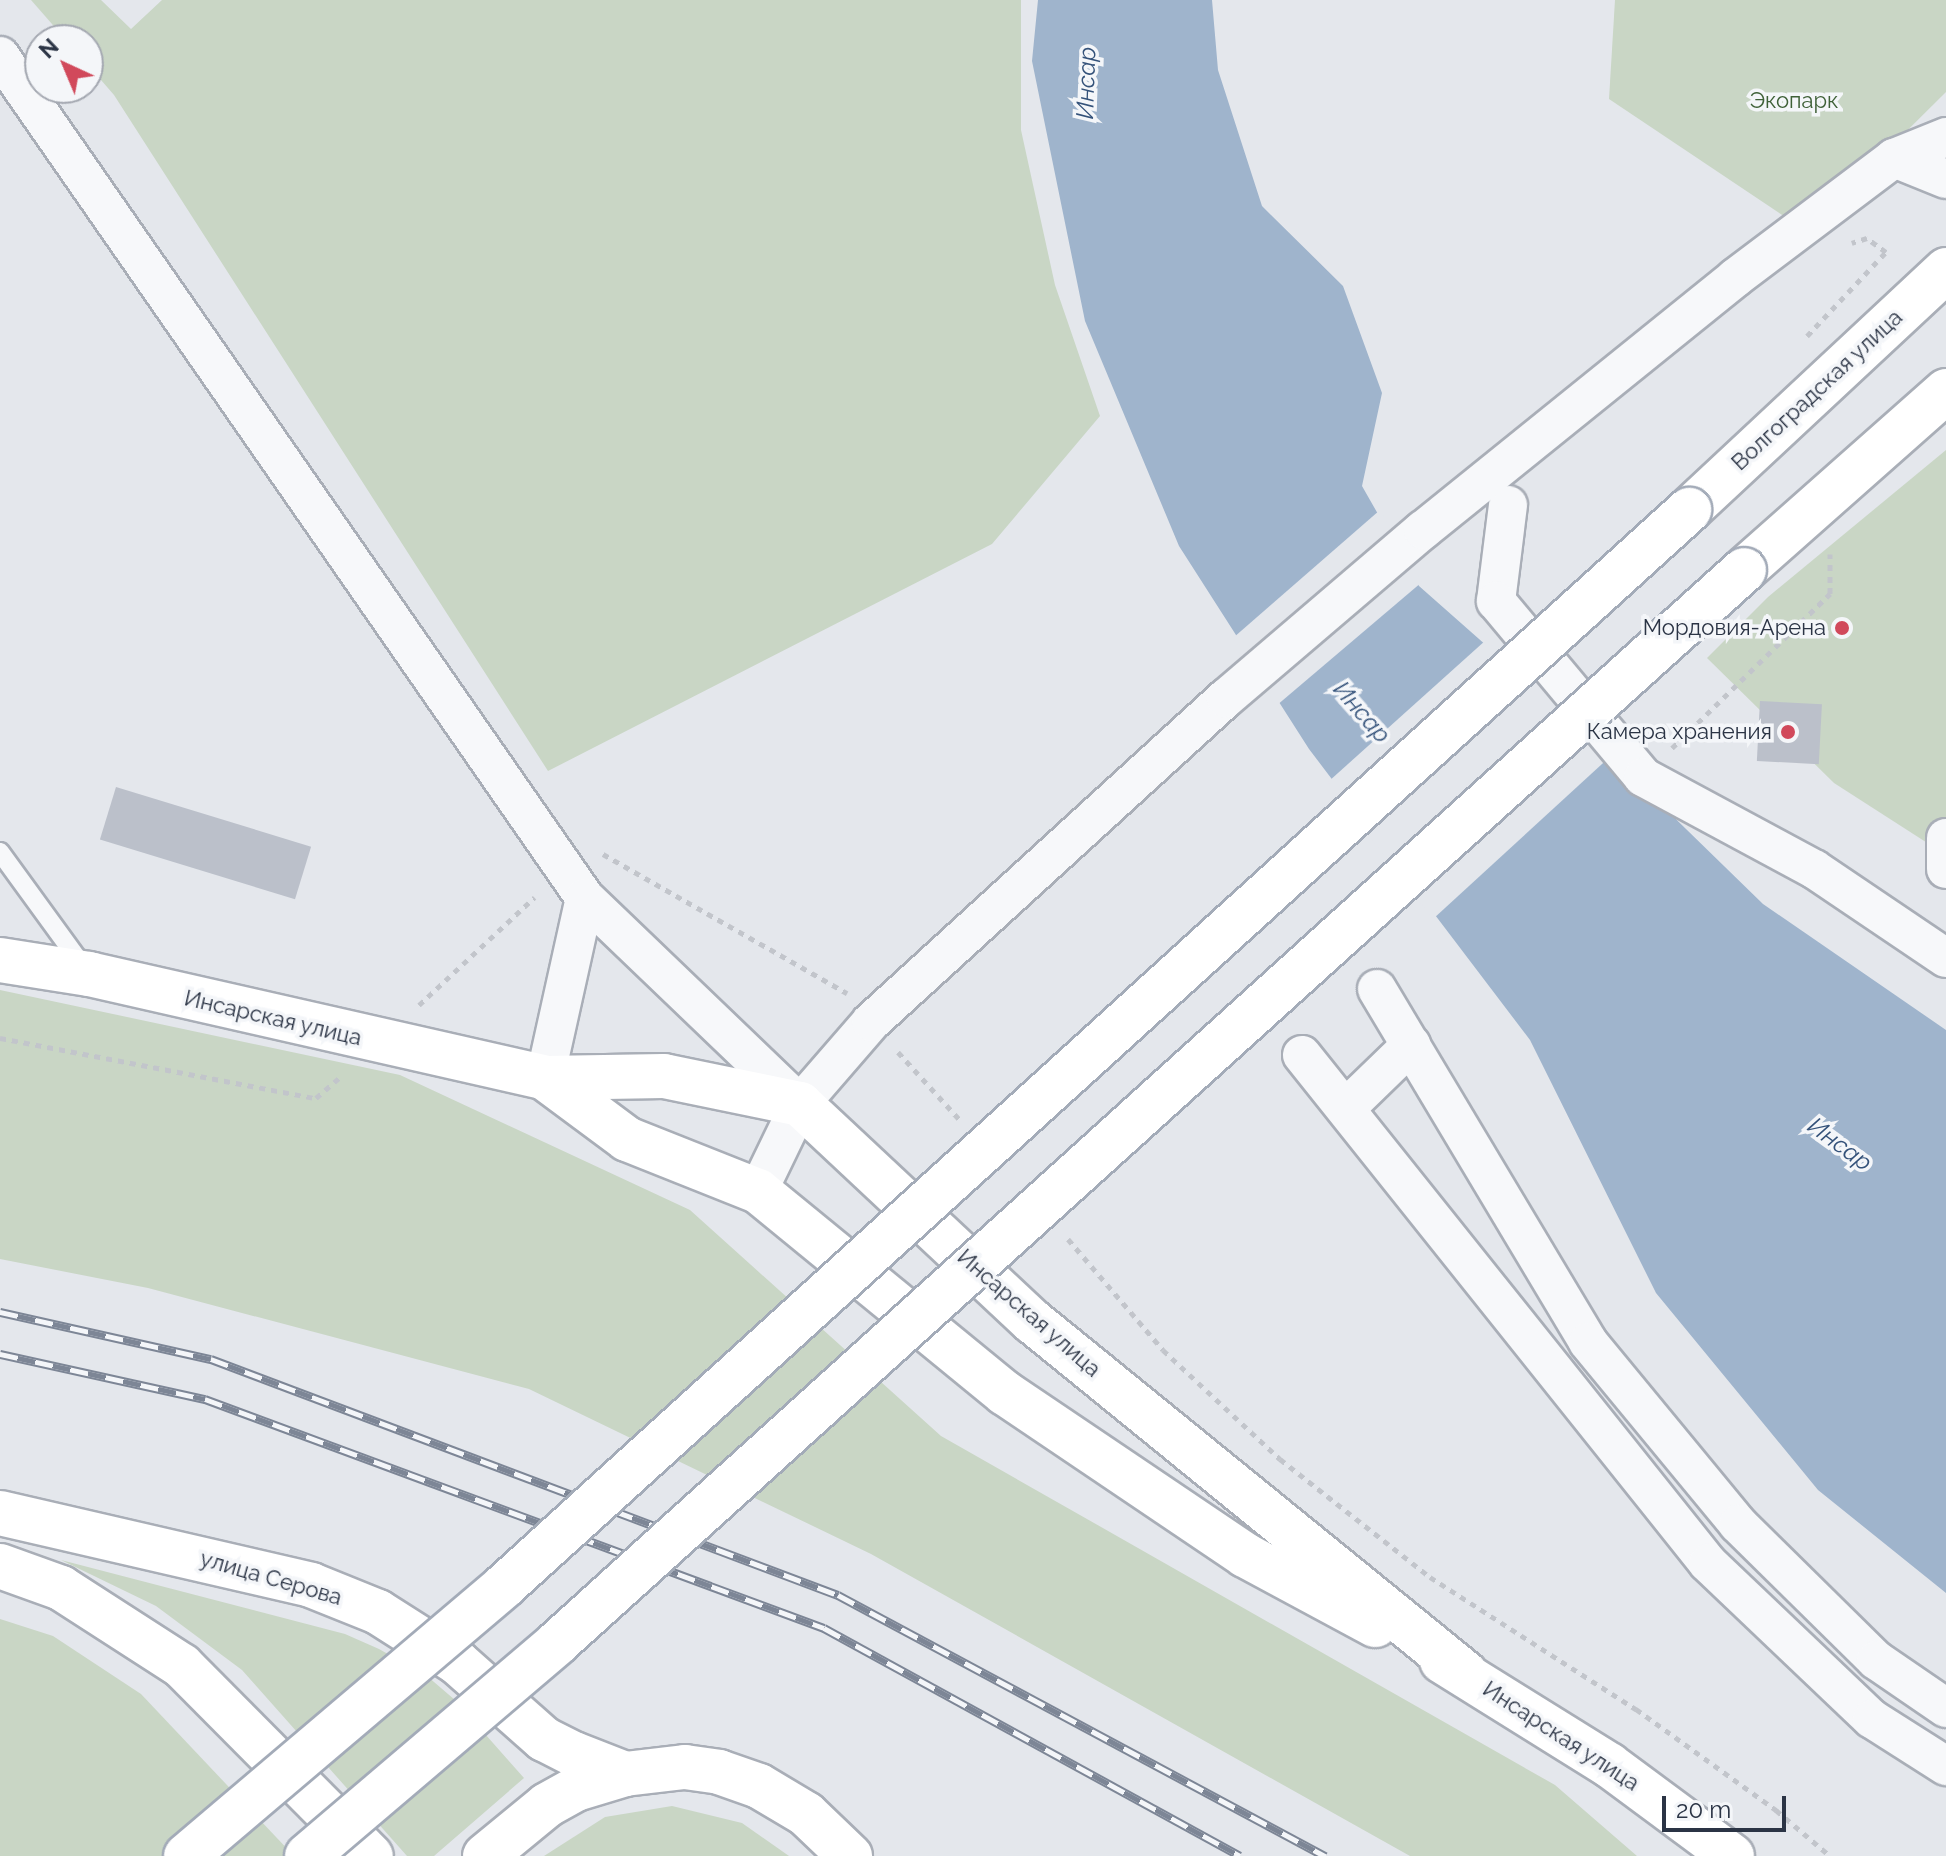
<!DOCTYPE html>
<meta charset="utf-8">
<style>
body{margin:0}
#map{position:relative;width:1946px;height:1856px;overflow:hidden;background:#e4e7ec;font-family:Raleway,sans-serif}
div>[style]{position:absolute}
.green>*{inset:0;background:#c9d6c5}
.water>*{inset:0;background:#9fb4cc}
.pier>*{inset:0;background:#e4e7ec}
.building>*{inset:0;background:#bbc0ca;transform-origin:0 0}
.path>*{height:5px;margin-top:-2.5px;transform-origin:0;background:repeating-linear-gradient(90deg,#c2c5cb 0 6px,transparent 0 12px)}
.roads{filter:drop-shadow(2px 0 #a9aeb7) drop-shadow(-2px 0 #a9aeb7) drop-shadow(0 2px #a9aeb7) drop-shadow(0 -2px #a9aeb7)}
.lane>*{height:18px;margin:-9px;padding:0 9px;transform-origin:9px;border-radius:9px;background:#f7f8fa}
.street>*{height:38px;margin:-19px;padding:0 19px;transform-origin:19px;border-radius:19px;background:#f7f8fa}
.secondary>*{height:44px;margin:-22px;padding:0 22px;transform-origin:22px;border-radius:22px;background:#fff}
.primary>*{height:44px;margin:-22px;padding:0 22px;transform-origin:22px;border-radius:22px;background:#fff}
.rail>*{height:9px;margin-top:-4.5px;transform-origin:0;background:repeating-linear-gradient(90deg,#f4f6f9 0 18px,#7d8696 0 36px);box-sizing:border-box;border-block:2px solid #7d8696}
.bridges{filter:drop-shadow(2px 0 #a3abb8) drop-shadow(-2px 0 #a3abb8) drop-shadow(0 2px #a3abb8) drop-shadow(0 -2px #a3abb8)}
.primary-bridge>*{height:44px;margin:-22px;padding:0 22px;transform-origin:22px;border-radius:22px;background:#fff}
.dots>*{width:22px;height:22px;translate:-50% -50%;box-sizing:border-box;border:4px solid #f4f6f9;border-radius:50%}
span{translate:-50% -50%;white-space:nowrap;text-align:center;line-height:1.15;-webkit-text-stroke:7px #f4f6f9;paint-order:stroke}
.park-label{font-size:22px;color:#3f6138}
.street-label{font-size:22px;color:#2b3445}
.poi-label{font-size:22px;color:#2b3445}
.right{translate:-100% -50%;text-align:right}
.water-label{font-size:24px;color:#34527a;font-style:italic}
.north{position:absolute;left:24px;top:24px;width:80px;height:80px;box-sizing:border-box;background:#f4f6f9;border:2px solid #a4a8b1;border-radius:50%;rotate:316deg;font-size:22px;font-weight:700;line-height:32px;text-align:center;color:#2b3445}
.north::after{content:'';display:block;margin:auto;width:28px;height:36px;background:#d1495b;clip-path:polygon(50% 0,100% 100%,50% 72%,0 100%)}
.scale{position:absolute;left:1662px;top:1796px;width:124px;height:36px;box-sizing:border-box;border:4px solid #2b3445;border-top:0;padding-left:10px;font-size:24px;line-height:28px;white-space:nowrap;color:#2b3445;-webkit-text-stroke:6px #f4f6f9;paint-order:stroke}
</style>
<div id="map">
<div class="green">
<i style="clip-path:polygon(31px 0,101px 0,131px 29px,162px 0,1021px 0,1021px 130px,1055px 285px,1100px 416px,992px 544px,548px 771px,114px 95px,88px 65px,88px 40px,66px 40px)"></i>
<i style="clip-path:polygon(1615px 0,1946px 0,1946px 92px,1806px 231px,1609px 99px)"></i>
<i style="clip-path:polygon(1946px 450px,1946px 855px,1834px 783px,1707px 658px,1768px 597px)"></i>
<i style="clip-path:polygon(0 990px,400px 1075px,690px 1210px,941px 1436px,1555px 1785px,1637px 1856px,1410px 1856px,871px 1554px,529px 1389px,148px 1288px,0 1259px)"></i>
<i style="clip-path:polygon(61px 1560px,345px 1634px,379px 1649px,427px 1676px,455px 1700px,524px 1778px,434px 1856px,407px 1856px,242px 1670px,156px 1606px)"></i>
<i style="clip-path:polygon(0 1619px,53px 1636px,141px 1694px,294px 1856px,0 1856px)"></i>
<i style="clip-path:polygon(672px 1806px,742px 1823px,789px 1856px,544px 1856px,605px 1817px)"></i>
</div>
<div class="water">
<i style="clip-path:polygon(1038px 0,1212px 0,1218px 70px,1262px 206px,1343px 286px,1382px 393px,1362px 486px,1419px 586px,1609px 754px,1763px 904px,1946px 1030px,1946px 1593px,1818px 1490px,1656px 1293px,1530px 1040px,1309px 749px,1179px 546px,1085px 321px,1032px 61px)"></i>
</div>
<div class="pier">
<i style="clip-path:polygon(1380px 510px,1422px 582px,1276px 706px,1233px 638px)"></i>
<i style="clip-path:polygon(1486px 640px,1614px 753px,1433px 919px,1328px 782px)"></i>
</div>
<div class="building">
<i style="left:1760px;top:701px;width:62px;height:60px;rotate:3deg"></i>
<i style="left:116px;top:787px;width:204px;height:55px;rotate:17deg"></i>
</div>
<div class="path">
<i style="left:1807px;top:336px;width:115px;rotate:-46.8deg"></i>
<i style="left:1886px;top:252px;width:24px;rotate:-144deg"></i>
<i style="left:1867px;top:238px;width:16px;rotate:162deg"></i>
<i style="left:1672px;top:748px;width:221px;rotate:-44.3deg"></i>
<i style="left:1830px;top:594px;width:40px;rotate:-90deg"></i>
<i style="left:603px;top:854px;width:281px;rotate:29.7deg"></i>
<i style="left:419px;top:1005px;width:158px;rotate:-43deg"></i>
<i style="left:0;top:1038px;width:322px;rotate:10.8deg"></i>
<i style="left:316px;top:1098px;width:33px;rotate:-41deg"></i>
<i style="left:898px;top:1052px;width:91px;rotate:47.7deg"></i>
<i style="left:1068px;top:1239px;width:146px;rotate:49.4deg"></i>
<i style="left:1163px;top:1350px;width:160px;rotate:43deg"></i>
<i style="left:1280px;top:1459px;width:191px;rotate:38.2deg"></i>
<i style="left:1430px;top:1577px;width:245px;rotate:32.7deg"></i>
<i style="left:1636px;top:1709px;width:173px;rotate:35.8deg"></i>
<i style="left:1776px;top:1810px;width:71px;rotate:40.4deg"></i>
</div>
<div class="roads">
<div class="lane">
<i style="left:0;top:852px;width:145px;rotate:54deg"></i>
</div>
<div class="street">
<i style="left:0;top:56px;width:1025px;rotate:55.21deg"></i>
<i style="left:585px;top:898px;width:298px;rotate:43.8deg"></i>
<i style="left:1894px;top:158px;width:56px;rotate:22deg"></i>
<i style="left:1508px;top:505px;width:97px;rotate:97.1deg"></i>
<i style="left:1496px;top:601px;width:229px;rotate:50.1deg"></i>
<i style="left:1643px;top:777px;width:194px;rotate:28.3deg"></i>
<i style="left:1814px;top:869px;width:159px;rotate:34deg"></i>
<i style="left:1946px;top:838px;width:31px;rotate:90deg"></i>
<i style="left:1377px;top:989px;width:411px;rotate:59.1deg"></i>
<i style="left:1588px;top:1342px;width:236px;rotate:50.5deg"></i>
<i style="left:1738px;top:1524px;width:194px;rotate:44.6deg"></i>
<i style="left:1876px;top:1660px;width:85px;rotate:34.4deg"></i>
<i style="left:1302px;top:1055px;width:650px;rotate:51.37deg"></i>
<i style="left:1708px;top:1563px;width:226px;rotate:43.6deg"></i>
<i style="left:1872px;top:1719px;width:88px;rotate:32.4deg"></i>
<i style="left:545px;top:1078px;width:184px;rotate:-77.5deg"></i>
<i style="left:1346px;top:1108px;width:91px;rotate:-44.1deg"></i>
<i style="left:758px;top:1191px;width:97px;rotate:-64.2deg"></i>
<i style="left:800px;top:1104px;width:108px;rotate:-49.1deg"></i>
<i style="left:871px;top:1022px;width:481px;rotate:-42.4deg"></i>
<i style="left:1226px;top:698px;width:259px;rotate:-40.5deg"></i>
<i style="left:1423px;top:530px;width:401px;rotate:-38.9deg"></i>
<i style="left:1735px;top:278px;width:199px;rotate:-37deg"></i>
<i style="left:1894px;top:158px;width:56px;rotate:-22deg"></i>
</div>
<div class="secondary">
<i style="left:0;top:960px;width:90px;rotate:8.9deg"></i>
<i style="left:89px;top:974px;width:468px;rotate:12.8deg"></i>
<i style="left:545px;top:1078px;width:119px;rotate:-1deg"></i>
<i style="left:664px;top:1076px;width:139px;rotate:11.6deg"></i>
<i style="left:800px;top:1104px;width:318px;rotate:43.1deg"></i>
<i style="left:1032px;top:1321px;width:559px;rotate:39.12deg"></i>
<i style="left:545px;top:1078px;width:102px;rotate:36.6deg"></i>
<i style="left:627px;top:1139px;width:141px;rotate:21.7deg"></i>
<i style="left:758px;top:1191px;width:319px;rotate:39.3deg"></i>
<i style="left:1005px;top:1393px;width:290px;rotate:34deg"></i>
<i style="left:1245px;top:1555px;width:148px;rotate:28.3deg"></i>
<i style="left:0;top:1513px;width:319px;rotate:13deg"></i>
<i style="left:311px;top:1585px;width:72px;rotate:21.9deg"></i>
<i style="left:378px;top:1612px;width:95px;rotate:32.5deg"></i>
<i style="left:458px;top:1663px;width:115px;rotate:41.5deg"></i>
<i style="left:544px;top:1739px;width:34px;rotate:27deg"></i>
<i style="left:574px;top:1754px;width:55px;rotate:21.4deg"></i>
<i style="left:625px;top:1774px;width:60px;rotate:-6.7deg"></i>
<i style="left:685px;top:1767px;width:34px;rotate:8deg"></i>
<i style="left:719px;top:1772px;width:42px;rotate:19.3deg"></i>
<i style="left:759px;top:1786px;width:55px;rotate:30.8deg"></i>
<i style="left:806px;top:1814px;width:61px;rotate:43.7deg"></i>
<i style="left:0;top:1566px;width:65px;rotate:19.8deg"></i>
<i style="left:61px;top:1588px;width:144px;rotate:32.8deg"></i>
<i style="left:182px;top:1666px;width:268px;rotate:45.2deg"></i>
<i style="left:1442px;top:1661px;width:197px;rotate:31.9deg"></i>
<i style="left:1609px;top:1765px;width:153px;rotate:36.5deg"></i>
<i style="left:485px;top:1856px;width:80px;rotate:-39.4deg"></i>
<i style="left:547px;top:1805px;width:33px;rotate:-29deg"></i>
<i style="left:576px;top:1789px;width:51px;rotate:-17deg"></i>
</div>
<div class="primary">
<i style="left:1689px;top:510px;width:352px;rotate:-43deg"></i>
<i style="left:1744px;top:570px;width:270px;rotate:-41.5deg"></i>
</div>
</div>
<div class="rail">
<i style="left:0;top:1312px;width:216px;rotate:12.6deg"></i>
<i style="left:211px;top:1359px;width:670px;rotate:20.63deg"></i>
<i style="left:838px;top:1595px;width:553px;rotate:28.19deg"></i>
<i style="left:0;top:1354px;width:210px;rotate:12.4deg"></i>
<i style="left:205px;top:1399px;width:660px;rotate:20.3deg"></i>
<i style="left:824px;top:1628px;width:474px;rotate:28.7deg"></i>
</div>
<div class="bridges">
<div class="primary-bridge">
<i style="left:186px;top:1856px;width:417px;rotate:-40.3deg"></i>
<i style="left:504px;top:1586px;width:1601px;rotate:-42.24deg"></i>
<i style="left:307px;top:1856px;width:328px;rotate:-40.4deg"></i>
<i style="left:557px;top:1643px;width:1600px;rotate:-42.11deg"></i>
</div>
</div>
<div class="dots">
<i style="left:1842px;top:628px;background:#d1495b"></i>
<i style="left:1788px;top:732px;background:#d1495b"></i>
</div>
<div class="park-label">
<span style="left:1794px;top:101px">Экопарк</span>
</div>
<div class="street-label">
<span style="left:1817px;top:390px;rotate:-43deg">Волгоградская улица</span>
<span style="left:273px;top:1018px;rotate:13deg">Инсарская улица</span>
<span style="left:1029px;top:1313px;rotate:41deg">Инсарская улица</span>
<span style="left:271px;top:1578px;rotate:16deg">улица Серова</span>
<span style="left:1561px;top:1736px;rotate:33deg">Инсарская улица</span>
</div>
<div class="poi-label">
<span class="right" style="left:1826px;top:628px">Мордовия-Арена</span>
<span class="right" style="left:1772px;top:732px">Камера хранения</span>
</div>
<div class="water-label">
<span style="left:1086px;top:83px;rotate:-88deg">Инсар</span>
<span style="left:1362px;top:712px;rotate:49deg">Инсар</span>
<span style="left:1840px;top:1144px;rotate:36deg">Инсар</span>
</div>
<div class="north">N</div>
<div class="scale">20 m</div>
</div>
